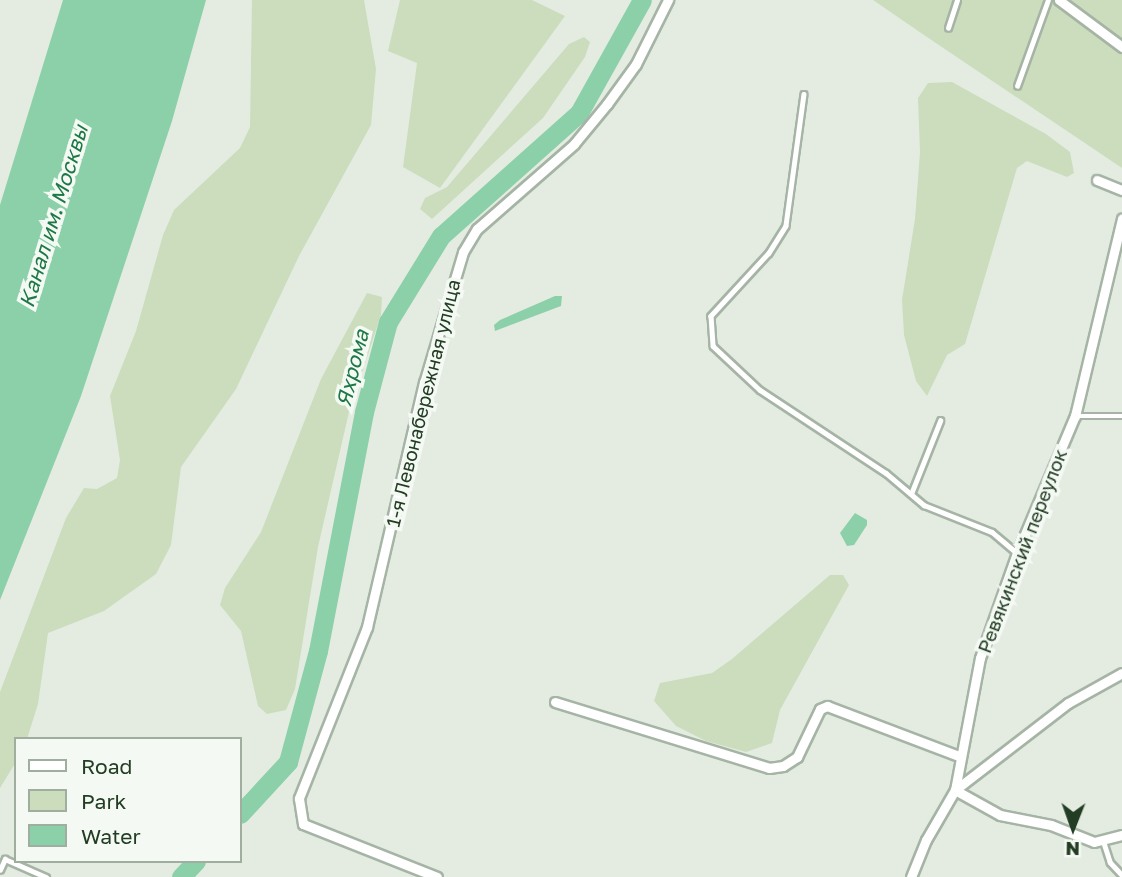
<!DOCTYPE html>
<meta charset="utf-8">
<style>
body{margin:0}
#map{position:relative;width:1122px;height:877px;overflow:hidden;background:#e4ece2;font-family:"Golos Text",sans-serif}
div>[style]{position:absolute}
.green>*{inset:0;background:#cbddbc}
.water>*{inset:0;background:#8bd0a9}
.river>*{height:19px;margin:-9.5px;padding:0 9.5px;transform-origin:9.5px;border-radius:9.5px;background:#8bd0a9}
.roads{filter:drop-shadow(2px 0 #a6b4a5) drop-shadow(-2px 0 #a6b4a5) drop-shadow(0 2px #a6b4a5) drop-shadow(0 -2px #a6b4a5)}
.lane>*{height:4.5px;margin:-2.25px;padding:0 2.25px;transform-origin:2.25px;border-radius:2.25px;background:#fff}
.street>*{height:9px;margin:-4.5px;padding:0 4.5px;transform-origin:4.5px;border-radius:4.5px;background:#fff}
span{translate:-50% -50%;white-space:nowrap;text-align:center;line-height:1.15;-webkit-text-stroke:7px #f4f9f3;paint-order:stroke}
.street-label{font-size:19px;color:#223d23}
.water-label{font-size:21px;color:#1e7846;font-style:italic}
.legend{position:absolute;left:14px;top:737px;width:228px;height:126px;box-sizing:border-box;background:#f4f9f3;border:2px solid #a0aea0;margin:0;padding:9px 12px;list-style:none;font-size:21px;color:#223d23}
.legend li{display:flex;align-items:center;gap:14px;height:35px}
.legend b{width:35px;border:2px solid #a0aea0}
.north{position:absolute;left:1038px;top:793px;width:70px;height:70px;-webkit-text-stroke:5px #f4f9f3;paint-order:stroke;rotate:181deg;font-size:19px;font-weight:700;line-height:28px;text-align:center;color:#223d23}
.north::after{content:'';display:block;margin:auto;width:24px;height:32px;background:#223d23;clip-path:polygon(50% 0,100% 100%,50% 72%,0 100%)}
</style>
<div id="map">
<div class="green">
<i style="clip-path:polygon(252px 0,364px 0,376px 69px,371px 125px,299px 256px,236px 389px,181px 467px,171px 545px,156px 574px,104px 611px,48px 633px,38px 704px,27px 739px,16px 739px,16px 762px,0 788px,0 692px,66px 518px,84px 488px,97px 489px,117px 478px,120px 460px,110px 396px,136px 331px,163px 235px,174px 210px,240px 148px,250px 127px)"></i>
<i style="clip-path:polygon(400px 0,532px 0,565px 16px,440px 188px,403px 167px,417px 63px,388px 51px)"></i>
<i style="clip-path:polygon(873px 0,1122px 0,1122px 168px,924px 35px)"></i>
<i style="clip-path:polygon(584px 37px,590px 42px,585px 57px,543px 118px,432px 219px,420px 209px,425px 198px,447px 187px,569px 44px)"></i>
<i style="clip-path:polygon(952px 82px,1046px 134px,1070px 152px,1074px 173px,1067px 177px,1027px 161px,1017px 168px,965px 344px,947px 355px,927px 396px,916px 381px,904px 335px,902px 300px,915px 219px,920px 152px,918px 98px,928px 83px)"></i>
<i style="clip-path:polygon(367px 293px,382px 297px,381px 315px,349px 412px,318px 547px,295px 689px,286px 710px,267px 714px,258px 706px,241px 631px,220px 605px,225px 588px,261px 532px,321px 379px)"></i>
<i style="clip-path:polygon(830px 575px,843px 575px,849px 585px,780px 710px,772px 743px,746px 752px,706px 741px,676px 726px,654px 701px,660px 683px,712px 673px,732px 659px)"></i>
</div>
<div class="water">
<i style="clip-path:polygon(63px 0,206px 0,172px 121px,81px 396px,0 600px,0 205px)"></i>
<i style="clip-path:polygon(555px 296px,562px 296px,561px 306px,495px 331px,494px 325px,500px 320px)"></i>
<i style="clip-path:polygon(855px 513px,867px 520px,867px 525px,854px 545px,847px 546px,840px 533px)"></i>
</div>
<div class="river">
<i style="left:240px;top:814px;width:71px;rotate:-47.3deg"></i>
<i style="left:288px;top:762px;width:115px;rotate:-74.9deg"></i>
<i style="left:318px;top:651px;width:243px;rotate:-79.1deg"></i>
<i style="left:364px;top:412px;width:93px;rotate:-75.1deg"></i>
<i style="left:388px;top:322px;width:101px;rotate:-58.4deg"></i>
<i style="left:441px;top:236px;width:185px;rotate:-41.7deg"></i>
<i style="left:579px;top:113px;width:129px;rotate:-60.9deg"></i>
<i style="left:181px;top:877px;width:22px;rotate:-47deg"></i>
</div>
<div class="roads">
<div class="lane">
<i style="left:948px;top:28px;width:29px;rotate:-72deg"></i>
<i style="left:1017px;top:86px;width:91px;rotate:-70.2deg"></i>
<i style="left:804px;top:94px;width:133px;rotate:97.8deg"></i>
<i style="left:786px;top:226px;width:32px;rotate:122deg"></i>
<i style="left:769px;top:253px;width:86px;rotate:132.6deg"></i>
<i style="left:711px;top:316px;width:30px;rotate:86deg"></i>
<i style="left:713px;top:346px;width:64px;rotate:43.1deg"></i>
<i style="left:760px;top:390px;width:151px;rotate:33.4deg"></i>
<i style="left:886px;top:473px;width:50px;rotate:40.1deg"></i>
<i style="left:924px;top:505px;width:73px;rotate:21.7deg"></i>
<i style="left:992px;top:532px;width:33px;rotate:40deg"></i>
<i style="left:1075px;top:416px;width:47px"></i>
<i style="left:911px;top:494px;width:79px;rotate:-68.3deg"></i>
<i style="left:1104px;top:843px;width:20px;rotate:72deg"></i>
<i style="left:1110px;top:862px;width:18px;rotate:47deg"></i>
<i style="left:0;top:870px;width:12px;rotate:-66deg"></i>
<i style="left:5px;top:859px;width:45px;rotate:23.7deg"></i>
</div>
<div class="street">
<i style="left:1059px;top:0;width:79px;rotate:36.7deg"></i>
<i style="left:1097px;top:180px;width:27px;rotate:22deg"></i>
<i style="left:1122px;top:673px;width:62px;rotate:150.9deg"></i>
<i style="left:1068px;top:703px;width:143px;rotate:142.4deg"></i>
<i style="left:955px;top:790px;width:51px;rotate:29.1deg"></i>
<i style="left:1000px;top:815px;width:52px;rotate:11.1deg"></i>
<i style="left:1051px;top:825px;width:46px;rotate:21.6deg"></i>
<i style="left:1094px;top:842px;width:29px;rotate:-14deg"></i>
<i style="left:555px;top:702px;width:224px;rotate:17.1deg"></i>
<i style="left:769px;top:768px;width:14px;rotate:-8deg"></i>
<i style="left:783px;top:766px;width:17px;rotate:-33deg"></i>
<i style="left:797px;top:757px;width:53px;rotate:-64.4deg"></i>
<i style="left:820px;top:709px;width:8px;rotate:-23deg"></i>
<i style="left:827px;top:706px;width:143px;rotate:20.8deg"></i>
<i style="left:437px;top:877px;width:144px;rotate:-158.4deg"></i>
<i style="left:303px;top:824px;width:26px;rotate:-99deg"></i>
<i style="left:299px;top:798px;width:184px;rotate:-68.3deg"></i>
<i style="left:367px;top:627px;width:251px;rotate:-76.9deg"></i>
<i style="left:424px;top:383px;width:137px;rotate:-73.4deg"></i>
<i style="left:463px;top:252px;width:27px;rotate:-59deg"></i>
<i style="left:477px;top:229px;width:129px;rotate:-41.2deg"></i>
<i style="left:574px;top:144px;width:52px;rotate:-50.5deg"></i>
<i style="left:607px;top:104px;width:49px;rotate:-54.1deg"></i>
<i style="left:636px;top:64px;width:72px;rotate:-63.4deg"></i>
<i style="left:911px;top:877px;width:40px;rotate:-68deg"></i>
<i style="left:926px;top:840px;width:58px;rotate:-59.9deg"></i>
<i style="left:955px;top:790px;width:134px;rotate:-79.3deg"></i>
<i style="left:980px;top:658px;width:111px;rotate:-70.6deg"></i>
<i style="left:1017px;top:553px;width:149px;rotate:-67.1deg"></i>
<i style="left:1075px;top:416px;width:203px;rotate:-76.6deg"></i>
</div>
</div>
<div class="street-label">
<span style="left:423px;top:403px;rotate:-76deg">1-я Левонабережная улица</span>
<span style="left:1022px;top:551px;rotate:-69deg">Ревякинский переулок</span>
</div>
<div class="water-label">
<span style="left:53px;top:216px;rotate:-73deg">Канал им. Москвы</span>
<span style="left:352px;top:368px;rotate:-76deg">Яхрома</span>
</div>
<ul class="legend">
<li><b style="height:9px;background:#fff"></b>Road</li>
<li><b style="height:19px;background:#cbddbc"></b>Park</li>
<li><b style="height:19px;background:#8bd0a9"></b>Water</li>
</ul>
<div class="north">N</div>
</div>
